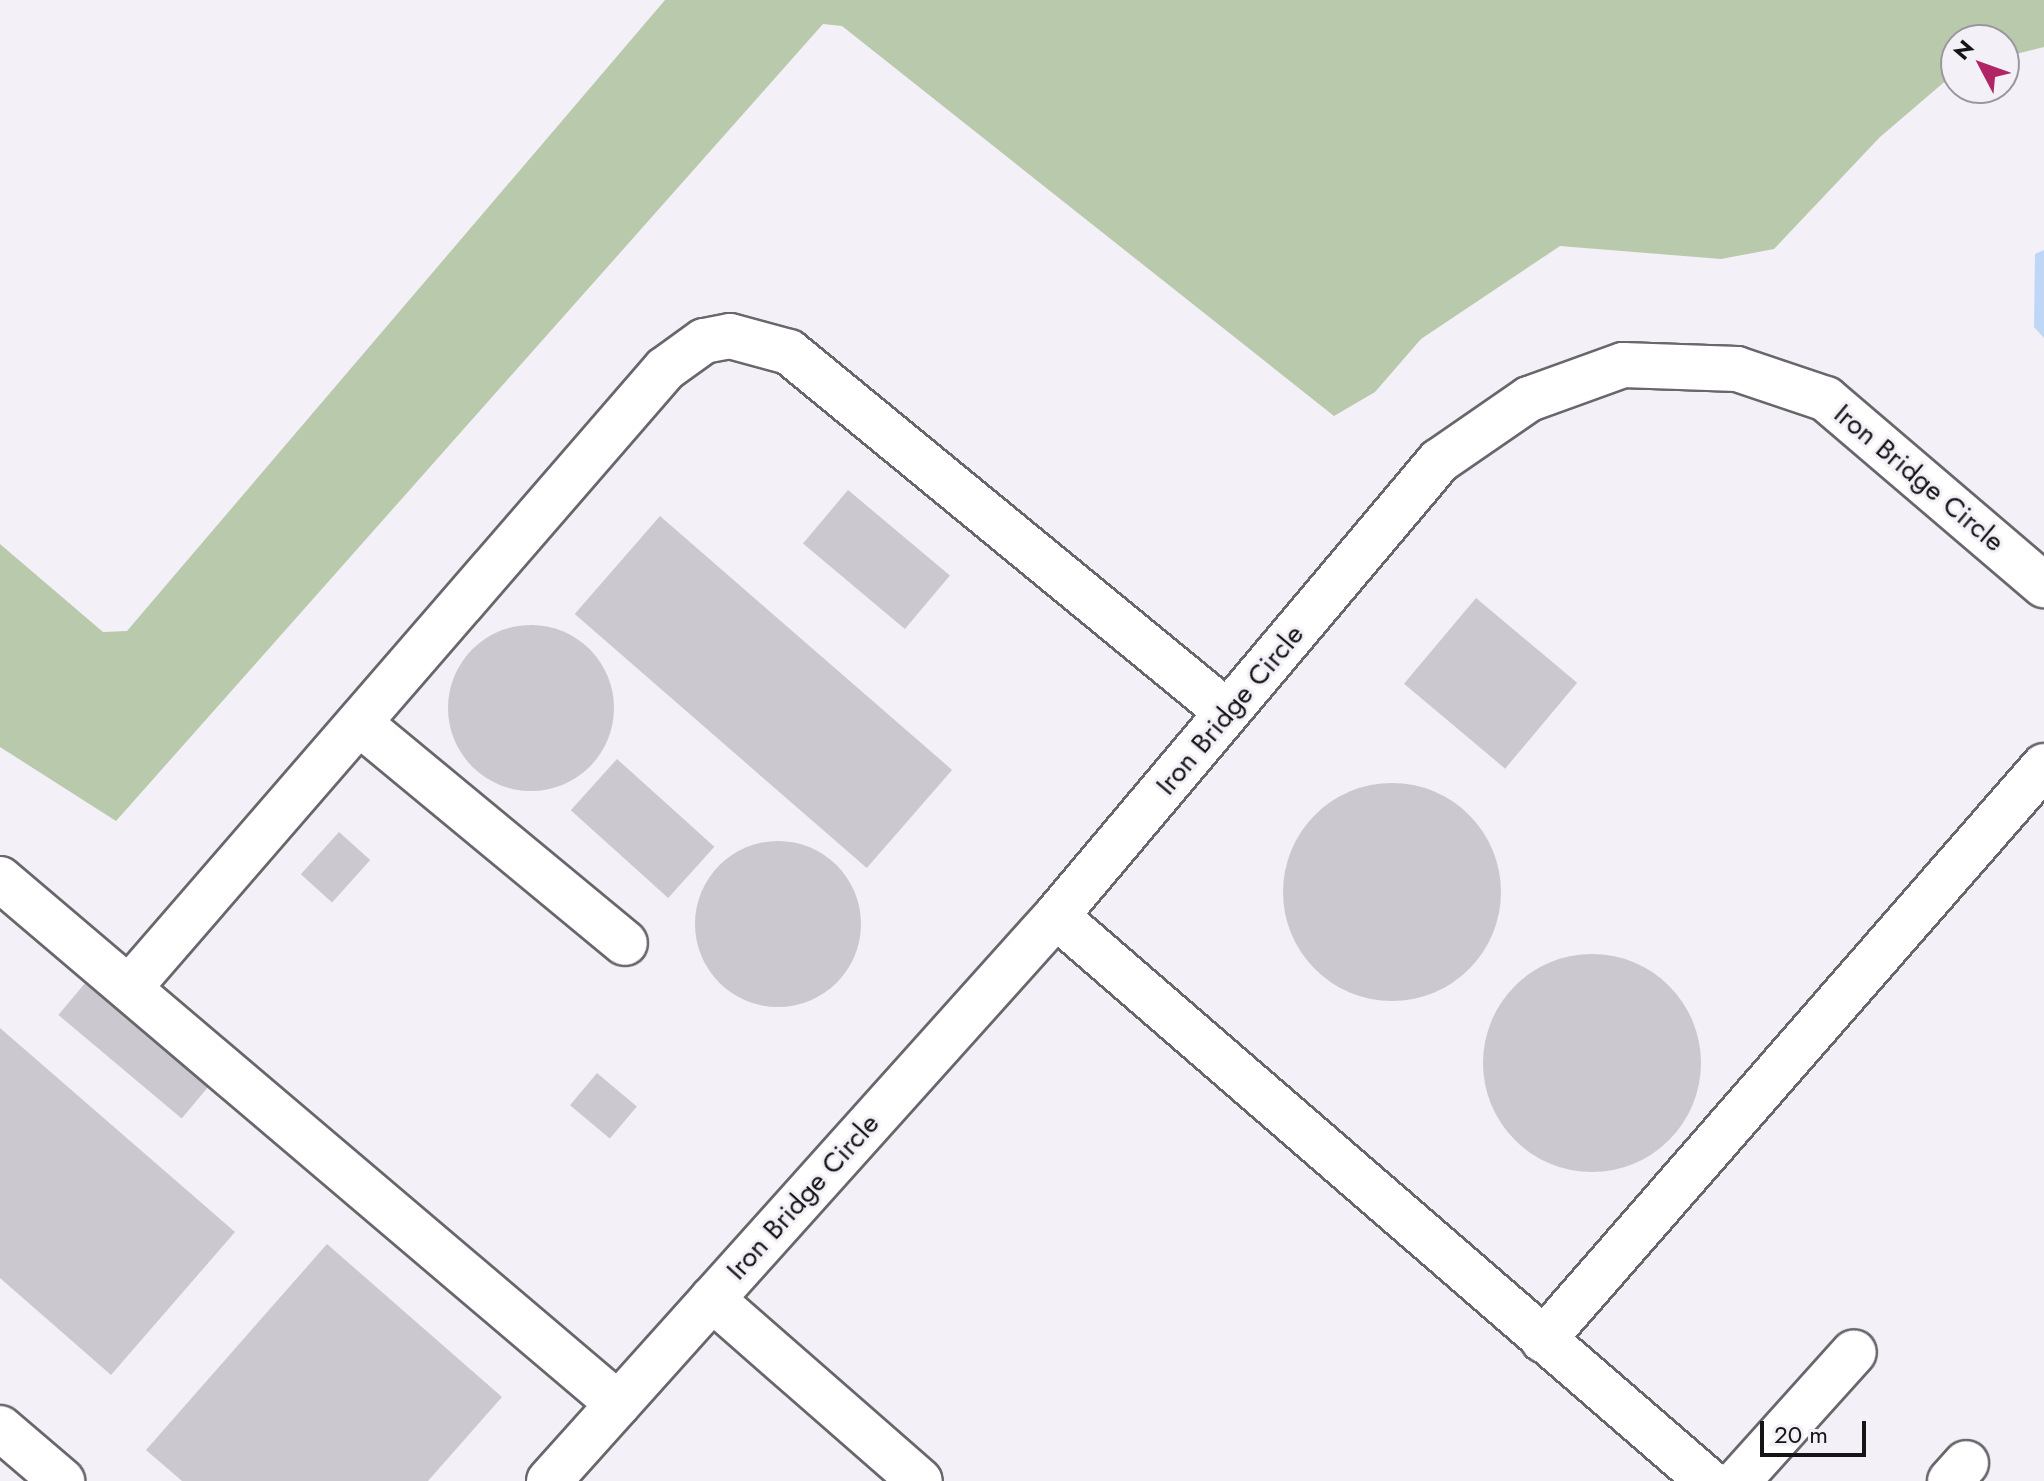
<!DOCTYPE html>
<style>
body{margin:0}
#map{position:relative;width:2044px;height:1481px;overflow:hidden;background:#f3f0f7;font-family:Jost,sans-serif}
div>[style]{position:absolute}
.green>*{inset:0;background:#b8c9ac}
.water>*{inset:0;background:#bed7f6}
.building>*{inset:0;background:#cbc8cf;transform-origin:0 0}
.round{border-radius:50%}
.roads{filter:drop-shadow(2px 0 #69666c) drop-shadow(-2px 0 #69666c) drop-shadow(0 2px #69666c) drop-shadow(0 -2px #69666c)}
.minor>*{height:44px;margin:-22px;padding:0 22px;transform-origin:22px;border-radius:22px;background:#fff}
span{translate:-50% -50%;white-space:nowrap;text-align:center;line-height:1.15;-webkit-text-stroke:6px #f3f0f7;paint-order:stroke}
.street-label{font-size:28px;color:#151417}
.north{position:absolute;left:1940px;top:24px;width:80px;height:80px;box-sizing:border-box;background:#f3f0f7;border:2px solid #9a989d;border-radius:50%;rotate:311deg;font-size:22px;font-weight:700;line-height:32px;text-align:center;color:#151417}
.north::after{content:'';display:block;margin:auto;width:28px;height:36px;background:#b02664;clip-path:polygon(50% 0,100% 100%,50% 72%,0 100%)}
.scale{position:absolute;left:1760px;top:1421px;width:106px;height:36px;box-sizing:border-box;border:4px solid #151417;border-top:0;padding-left:10px;font-size:24px;line-height:28px;white-space:nowrap;color:#151417;-webkit-text-stroke:6px #f3f0f7;paint-order:stroke}
</style>
<div id="map">
<div class="green">
<i style="clip-path:polygon(665px 0,2044px 0,2044px 47px,2004px 57px,2004px 40px,1956px 40px,1956px 72px,1880px 137px,1774px 249px,1721px 259px,1560px 246px,1421px 339px,1375px 392px,1334px 416px,842px 26px,823px 24px,116px 821px,0 747px,0 544px,103px 632px,127px 631px)"></i>
</div>
<div class="water">
<i style="clip-path:polygon(2044px 250px,2044px 338px,2034px 327px,2035px 254px)"></i>
</div>
<div class="building">
<i style="left:848px;top:490px;width:133px;height:70px;rotate:40deg"></i>
<i style="left:660px;top:516px;width:387px;height:130px;rotate:41deg"></i>
<i style="left:1476px;top:598px;width:132px;height:112px;rotate:40deg"></i>
<i class="round" style="left:448px;top:625px;width:166px;height:166px"></i>
<i style="left:617px;top:759px;width:131px;height:69px;rotate:42deg"></i>
<i class="round" style="left:1283px;top:783px;width:218px;height:218px"></i>
<i style="left:339px;top:832px;width:42px;height:57px;rotate:42deg"></i>
<i class="round" style="left:695px;top:841px;width:166px;height:166px"></i>
<i class="round" style="left:1483px;top:954px;width:218px;height:218px"></i>
<i style="left:86px;top:982px;width:161px;height:43px;rotate:40deg"></i>
<i style="clip-path:polygon(0 1028px,235px 1232px,111px 1375px,0 1278px)"></i>
<i style="left:597px;top:1073px;width:52px;height:42px;rotate:40deg"></i>
<i style="clip-path:polygon(327px 1244px,502px 1397px,428px 1481px,182px 1481px,146px 1450px)"></i>
</div>
<div class="roads">
<div class="minor">
<i style="left:359px;top:723px;width:345px;rotate:39.6deg"></i>
<i style="left:0;top:879px;width:811px;rotate:40.35deg"></i>
<i style="left:1056px;top:916px;width:863px;rotate:40.91deg"></i>
<i style="left:129px;top:988px;width:819px;rotate:-49.11deg"></i>
<i style="left:665px;top:369px;width:48px;rotate:-35.7deg"></i>
<i style="left:704px;top:341px;width:26px;rotate:-11deg"></i>
<i style="left:730px;top:336px;width:61px;rotate:15.2deg"></i>
<i style="left:789px;top:352px;width:567px;rotate:39.42deg"></i>
<i style="left:712px;top:1299px;width:276px;rotate:41.2deg"></i>
<i style="left:1543px;top:1340px;width:762px;rotate:-48.88deg"></i>
<i style="left:0;top:1428px;width:82px;rotate:40.5deg"></i>
<i style="left:549px;top:1481px;width:759px;rotate:-48.1deg"></i>
<i style="left:1056px;top:916px;width:595px;rotate:-49.91deg"></i>
<i style="left:1439px;top:461px;width:109px;rotate:-34.6deg"></i>
<i style="left:1529px;top:399px;width:100px;rotate:-19.9deg"></i>
<i style="left:1623px;top:365px;width:114px;rotate:2deg"></i>
<i style="left:1737px;top:369px;width:94px;rotate:18.6deg"></i>
<i style="left:1826px;top:399px;width:287px;rotate:40.5deg"></i>
<i style="left:1738px;top:1481px;width:173px;rotate:-48deg"></i>
<i style="left:1950px;top:1481px;width:24px;rotate:-48deg"></i>
</div>
</div>
<div class="street-label">
<span style="left:1919px;top:478px;rotate:40deg">Iron Bridge Circle</span>
<span style="left:1230px;top:710px;rotate:-50deg">Iron Bridge Circle</span>
<span style="left:803px;top:1197px;rotate:-48deg">Iron Bridge Circle</span>
</div>
<div class="north">N</div>
<div class="scale">20 m</div>
</div>
